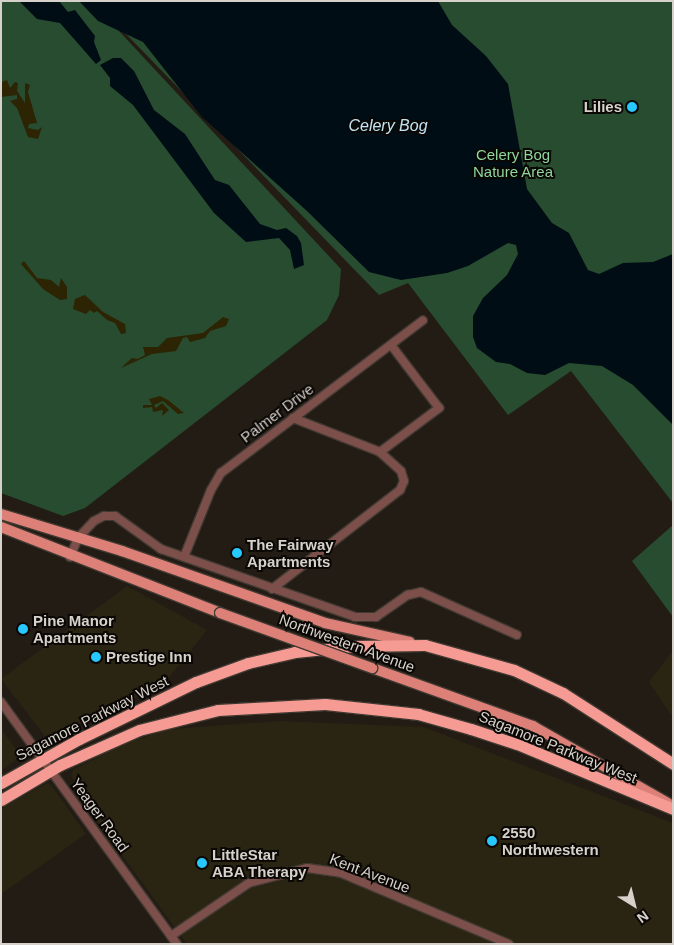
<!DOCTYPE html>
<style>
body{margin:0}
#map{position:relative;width:674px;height:945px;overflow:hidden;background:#231c14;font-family:Arial,sans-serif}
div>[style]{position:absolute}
.commercial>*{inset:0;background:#2a2413}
.green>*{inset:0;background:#274c30}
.sand>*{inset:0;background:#2c2403}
.water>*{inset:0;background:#000d15}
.roads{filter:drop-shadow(1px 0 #403931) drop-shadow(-1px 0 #403931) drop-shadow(0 1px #403931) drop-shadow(0 -1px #403931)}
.minor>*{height:8px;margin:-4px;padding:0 4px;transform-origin:4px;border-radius:4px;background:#7c4f4b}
.major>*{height:10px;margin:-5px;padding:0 5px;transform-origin:5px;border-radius:5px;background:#dc8078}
.highway>*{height:11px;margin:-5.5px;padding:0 5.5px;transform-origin:5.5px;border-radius:5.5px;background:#f59b93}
.bridges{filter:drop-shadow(1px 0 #403931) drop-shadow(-1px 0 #403931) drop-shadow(0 1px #403931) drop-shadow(0 -1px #403931)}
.major-bridge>*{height:10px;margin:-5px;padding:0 5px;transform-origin:5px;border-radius:5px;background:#dc8078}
.dots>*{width:14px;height:14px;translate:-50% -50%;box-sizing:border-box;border:2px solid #0a0705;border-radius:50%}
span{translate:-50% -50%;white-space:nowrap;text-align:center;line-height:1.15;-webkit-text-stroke:4px #0a0705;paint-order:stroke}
.poi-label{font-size:15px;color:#d6d1cb;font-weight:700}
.right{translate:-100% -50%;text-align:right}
.left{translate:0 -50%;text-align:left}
.park-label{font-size:15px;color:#8fd59d}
.street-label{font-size:15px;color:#d6d1cb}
.water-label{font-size:16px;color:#c2e3f4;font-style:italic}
.frame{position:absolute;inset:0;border:2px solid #d6d1cb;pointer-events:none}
.north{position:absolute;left:609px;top:880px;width:50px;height:50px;-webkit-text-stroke:4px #0a0705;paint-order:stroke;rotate:144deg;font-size:14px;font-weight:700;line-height:20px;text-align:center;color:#d6d1cb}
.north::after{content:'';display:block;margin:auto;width:18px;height:22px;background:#d6d1cb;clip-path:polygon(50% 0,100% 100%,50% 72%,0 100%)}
</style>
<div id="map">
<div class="commercial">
<i style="clip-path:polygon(127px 586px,207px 630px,163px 685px,47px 739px,1px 679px)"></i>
<i style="clip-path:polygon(673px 650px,673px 718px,649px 682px)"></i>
<i style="clip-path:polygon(280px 721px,424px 727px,673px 823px,673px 944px,187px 944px,99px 824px,71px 775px,73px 770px,125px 743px,170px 729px)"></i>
<i style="clip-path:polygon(1px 729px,19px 753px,19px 758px,1px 771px)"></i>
<i style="clip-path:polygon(47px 783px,51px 785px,86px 834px,1px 894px,1px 809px)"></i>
</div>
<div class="green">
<i style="clip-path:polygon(1px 1px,91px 1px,341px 269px,339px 295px,327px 320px,85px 508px,63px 516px,1px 493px)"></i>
<i style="clip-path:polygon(94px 1px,673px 1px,673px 503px,571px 371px,508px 415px,408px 283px,379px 295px)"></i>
<i style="clip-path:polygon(673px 525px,673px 617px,632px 561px)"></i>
</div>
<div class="sand">
<i style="clip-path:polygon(7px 80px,10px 88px,15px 82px,18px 83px,17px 91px,25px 103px,25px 83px,30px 85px,28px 92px,37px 123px,29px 124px,28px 128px,38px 130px,42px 127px,38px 139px,28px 137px,17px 108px,10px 101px,17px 99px,17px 95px,1px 97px,2px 82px)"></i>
<i style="clip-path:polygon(24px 261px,37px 278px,51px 280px,59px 287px,61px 278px,67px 287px,67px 299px,60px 300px,43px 289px,21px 264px)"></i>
<i style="clip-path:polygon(85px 295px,103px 312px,125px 324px,126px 333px,121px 334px,115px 323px,107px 320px,97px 311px,94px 313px,90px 310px,86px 314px,73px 309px,75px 299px)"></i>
<i style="clip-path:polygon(223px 317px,229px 319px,226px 326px,210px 331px,205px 338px,190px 342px,187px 337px,183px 338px,176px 351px,152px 354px,121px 368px,132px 358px,138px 359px,145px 355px,143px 347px,158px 347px,167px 338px,203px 333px)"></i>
<i style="clip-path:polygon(160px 396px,168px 400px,184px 413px,178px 414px,163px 401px,154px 405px,156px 408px,162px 403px,169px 410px,162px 416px,163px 410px,153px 412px,152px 407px,143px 408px,143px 405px,152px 405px,149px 399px)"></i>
</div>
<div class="water">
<i style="clip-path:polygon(19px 1px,59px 1px,68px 12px,75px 10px,95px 36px,94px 42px,101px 60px,96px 64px,60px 23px,37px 19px)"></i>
<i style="clip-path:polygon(79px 1px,438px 1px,452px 25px,486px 56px,508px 84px,527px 189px,552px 223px,569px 233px,588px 270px,599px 274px,623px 263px,653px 262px,673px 254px,673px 425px,633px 385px,602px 366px,569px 363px,545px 375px,527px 373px,510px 364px,496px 362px,477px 348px,473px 337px,473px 316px,483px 298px,507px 275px,518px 254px,516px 245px,508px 243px,468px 266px,447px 273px,401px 280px,369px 272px,307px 211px,202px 117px,143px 42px,98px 21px)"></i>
<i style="clip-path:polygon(113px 58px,121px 58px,134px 71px,154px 110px,185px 134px,215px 180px,229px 185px,260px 224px,277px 230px,286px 228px,297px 236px,301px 243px,304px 265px,294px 269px,290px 250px,279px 238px,246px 242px,214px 213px,133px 105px,110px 86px,110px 78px,100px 65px)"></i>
</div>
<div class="roads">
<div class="minor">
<i style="left:293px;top:418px;width:93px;rotate:21.3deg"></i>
<i style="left:380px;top:452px;width:74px;rotate:-36.7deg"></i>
<i style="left:439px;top:408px;width:79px;rotate:-127.3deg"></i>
<i style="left:70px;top:557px;width:21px;rotate:-67deg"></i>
<i style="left:78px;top:538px;width:23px;rotate:-47deg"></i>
<i style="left:94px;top:521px;width:11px;rotate:-27deg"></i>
<i style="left:104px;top:516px;width:11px"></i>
<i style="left:115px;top:516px;width:57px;rotate:35.7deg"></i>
<i style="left:161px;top:549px;width:206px;rotate:19.3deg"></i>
<i style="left:355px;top:617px;width:21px"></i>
<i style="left:376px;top:617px;width:39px;rotate:-35deg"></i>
<i style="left:408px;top:595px;width:13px;rotate:-13deg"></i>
<i style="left:421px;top:592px;width:105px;rotate:24.1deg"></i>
<i style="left:184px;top:557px;width:72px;rotate:-68.1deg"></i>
<i style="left:211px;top:490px;width:20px;rotate:-60deg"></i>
<i style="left:221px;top:473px;width:253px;rotate:-37.1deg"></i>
<i style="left:272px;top:589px;width:162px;rotate:-37.7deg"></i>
<i style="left:400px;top:490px;width:10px;rotate:-66deg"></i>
<i style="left:404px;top:481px;width:10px;rotate:-107deg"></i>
<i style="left:401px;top:471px;width:28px;rotate:-138deg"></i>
<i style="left:1px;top:702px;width:299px;rotate:54deg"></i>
<i style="left:171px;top:936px;width:94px;rotate:-34.2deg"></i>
<i style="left:249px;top:883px;width:60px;rotate:-14.5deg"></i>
<i style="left:307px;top:868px;width:34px;rotate:8deg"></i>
<i style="left:341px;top:873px;width:182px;rotate:22.9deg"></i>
</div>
<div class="major">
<i style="left:1px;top:514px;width:127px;rotate:17deg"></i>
<i style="left:122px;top:551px;width:215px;rotate:19.5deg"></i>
<i style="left:325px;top:623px;width:87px;rotate:12.6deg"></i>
<i style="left:1px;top:527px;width:235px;rotate:21.4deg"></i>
<i style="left:372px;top:668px;width:171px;rotate:19.8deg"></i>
<i style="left:533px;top:726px;width:155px;rotate:29.7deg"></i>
</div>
<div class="highway">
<i style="left:1px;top:783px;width:90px;rotate:-29.4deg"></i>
<i style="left:79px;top:739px;width:130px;rotate:-26deg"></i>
<i style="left:196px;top:682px;width:55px;rotate:-20.1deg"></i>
<i style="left:248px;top:663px;width:48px;rotate:-13.2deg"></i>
<i style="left:295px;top:652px;width:60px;rotate:-5.7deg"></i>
<i style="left:355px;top:646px;width:70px;rotate:-0.8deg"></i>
<i style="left:425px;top:645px;width:92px;rotate:15.7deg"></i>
<i style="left:514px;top:670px;width:54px;rotate:25.1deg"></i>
<i style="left:563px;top:693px;width:131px;rotate:32.8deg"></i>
<i style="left:1px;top:800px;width:69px;rotate:-30.7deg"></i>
<i style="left:60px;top:765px;width:86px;rotate:-23.9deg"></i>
<i style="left:139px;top:730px;width:81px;rotate:-14.2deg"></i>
<i style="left:218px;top:710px;width:107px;rotate:-3.2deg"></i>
<i style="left:325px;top:704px;width:94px;rotate:6.1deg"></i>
<i style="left:418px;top:714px;width:55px;rotate:15.8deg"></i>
<i style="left:471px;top:729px;width:48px;rotate:18.1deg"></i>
<i style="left:517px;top:744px;width:169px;rotate:22.6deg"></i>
</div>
</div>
<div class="bridges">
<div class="major-bridge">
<i style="left:220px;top:613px;width:162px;rotate:19.9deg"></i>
</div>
</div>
<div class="dots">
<i style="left:632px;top:107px;background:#27c8ff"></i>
<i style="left:237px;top:553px;background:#27c8ff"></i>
<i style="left:23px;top:629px;background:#27c8ff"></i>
<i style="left:96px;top:657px;background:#27c8ff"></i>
<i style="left:492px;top:841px;background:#27c8ff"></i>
<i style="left:202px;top:863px;background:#27c8ff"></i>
</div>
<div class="poi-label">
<span class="right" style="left:622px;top:107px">Lilies</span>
<span class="left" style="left:247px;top:553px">The Fairway<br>Apartments</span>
<span class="left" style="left:33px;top:629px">Pine Manor<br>Apartments</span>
<span class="left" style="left:106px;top:657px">Prestige Inn</span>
<span class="left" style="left:502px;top:841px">2550<br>Northwestern</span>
<span class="left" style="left:212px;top:863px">LittleStar<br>ABA Therapy</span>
</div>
<div class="park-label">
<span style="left:513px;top:163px">Celery Bog<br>Nature Area</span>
</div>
<div class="street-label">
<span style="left:277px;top:413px;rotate:-37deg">Palmer Drive</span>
<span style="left:347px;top:643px;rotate:20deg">Northwestern Avenue</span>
<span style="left:92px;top:718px;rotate:-27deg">Sagamore Parkway West</span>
<span style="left:558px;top:747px;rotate:22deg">Sagamore Parkway West</span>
<span style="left:100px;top:815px;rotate:54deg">Yeager Road</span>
<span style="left:370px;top:873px;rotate:21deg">Kent Avenue</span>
</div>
<div class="water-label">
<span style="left:388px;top:126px">Celery Bog</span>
</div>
<div class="frame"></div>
<div class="north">N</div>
</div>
